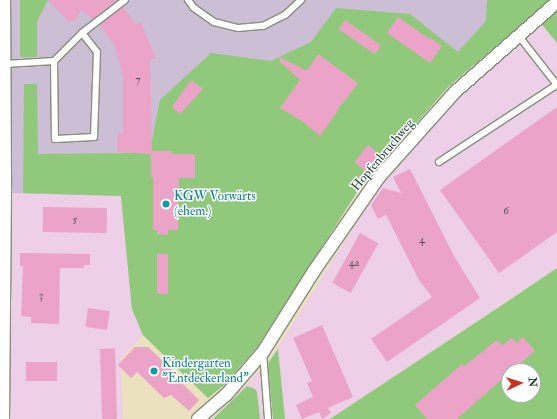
<!DOCTYPE html>
<meta charset="utf-8">
<style>
body{margin:0}
#map{position:relative;width:557px;height:419px;overflow:hidden;background:#ebe1be;font-family:"IM FELL Double Pica",serif}
div>[style]{position:absolute}
.built>*{inset:0;background:#edd0e8}
.industrial>*{inset:0;background:#ccbed4}
.green>*{inset:0;background:#91c97c}
.building>*{inset:0;background:#eca3c8;transform-origin:0 0}
.roads{filter:drop-shadow(1px 0 #858f79) drop-shadow(-1px 0 #858f79) drop-shadow(0 1px #858f79) drop-shadow(0 -1px #858f79)}
.service>*{height:6px;margin:-3px;padding:0 3px;transform-origin:3px;border-radius:3px;background:#fff}
.minor>*{height:12px;margin:-6px;padding:0 6px;transform-origin:6px;border-radius:6px;background:#fff}
.dots>*{width:11px;height:11px;translate:-50% -50%;box-sizing:border-box;border:2px solid #fff;border-radius:50%}
span{translate:-50% -50%;white-space:nowrap;text-align:center;line-height:1.15;-webkit-text-stroke:3px #fff;paint-order:stroke}
.number-label{font-size:11px;color:#525659}
.number-label span{-webkit-text-stroke-width:0}
.street-label{font-size:13px;color:#1f3d34}
.culture-label{font-size:13px;color:#0d838f}
.left{translate:0 -50%;text-align:left}
.north{position:absolute;left:501px;top:363px;width:40px;height:40px;box-sizing:border-box;background:#fff;border:1px solid #a5b1ae;border-radius:50%;rotate:86deg;font-size:11px;font-weight:700;line-height:16px;text-align:center;color:#1f3d34}
.north::after{content:'';display:block;margin:auto;width:14px;height:18px;background:#c8321e;clip-path:polygon(50% 0,100% 100%,50% 72%,0 100%)}
</style>
<div id="map">
<div class="built">
<i style="clip-path:polygon(540px 22px,557px 43px,557px 268px,330px 419px,210px 419px,230px 401px,269px 361px,386px 176px,461px 94px)"></i>
<i style="clip-path:polygon(9px 193px,121px 196px,132px 309px,143px 335px,121px 359px,123px 419px,7px 419px)"></i>
</div>
<div class="industrial">
<i style="clip-path:polygon(9px 0,550px 0,448px 87px,361px 186px,258px 346px,224px 385px,208px 398px,143px 335px,132px 309px,121px 196px,9px 193px)"></i>
</div>
<div class="green">
<i style="clip-path:polygon(20px 0,48px 0,37px 21px,37px 57px,20px 57px)"></i>
<i style="clip-path:polygon(487px 0,550px 0,448px 87px,361px 186px,258px 346px,224px 385px,208px 398px,143px 335px,132px 309px,121px 196px,23px 193px,24px 84px,37px 84px,38px 154px,136px 153px,136px 140px,152px 140px,160px 100px,211px 53px,271px 61px,311px 42px,336px 8px,410px 14px,458px 52px,486px 21px)"></i>
<i style="clip-path:polygon(557px 9px,557px 43px,540px 22px)"></i>
<i style="clip-path:polygon(evenodd,557px 268px,557px 419px,330px 419px,514px 297px,557px 268px,509px 371px,533px 371px,533px 395px,509px 395px,509px 371px)"></i>
<i style="clip-path:polygon(278px 349px,285px 419px,273px 419px,268px 363px)"></i>
<i style="clip-path:polygon(247px 386px,255px 389px,257px 392px,260px 419px,213px 419px)"></i>
</div>
<div class="building">
<i style="clip-path:polygon(48px 0,115px 0,116px 1px,93px 19px,81px 10px,77px 19px,69px 22px)"></i>
<i style="clip-path:polygon(123px 7px,136px 25px,141px 22px,156px 59px,150px 60px,152px 151px,172px 151px,172px 154px,195px 154px,195px 178px,179px 178px,178px 230px,168px 230px,168px 235px,157px 234px,157px 230px,153px 230px,153px 177px,151px 177px,151px 154px,117px 152px,118px 133px,123px 133px,123px 76px,115px 46px,100px 25px)"></i>
<i style="clip-path:polygon(398px 17px,428px 38px,429px 37px,442px 46px,430px 63px,387px 33px)"></i>
<i style="left:345px;top:20px;width:44px;height:11px;rotate:35deg"></i>
<i style="clip-path:polygon(318px 54px,358px 83px,347px 98px,338px 108px,339px 109px,320px 136px,302px 121px,280px 108px,300px 80px,279px 61px,281px 58px,307px 71px)"></i>
<i style="clip-path:polygon(191px 80px,203px 89px,180px 114px,172px 107px)"></i>
<i style="clip-path:polygon(557px 107px,557px 232px,499px 273px,440px 190px)"></i>
<i style="left:368px;top:145px;width:18px;height:22px;rotate:38deg"></i>
<i style="clip-path:polygon(410px 169px,454px 256px,480px 298px,387px 362px,371px 339px,432px 297px,419px 280px,386px 215px,378px 219px,371px 205px,383px 188px,401px 193px,393px 177px)"></i>
<i style="left:43px;top:207px;width:64px;height:25px;rotate:1deg"></i>
<i style="left:360px;top:233px;width:21px;height:57px;rotate:29deg"></i>
<i style="clip-path:polygon(20px 253px,90px 254px,90px 265px,84px 265px,84px 268px,60px 268px,59px 324px,31px 323px,31px 317px,21px 316px,23px 266px,20px 266px)"></i>
<i style="left:157px;top:254px;width:11px;height:40px"></i>
<i style="left:88px;top:308px;width:22px;height:19px;rotate:8deg"></i>
<i style="clip-path:polygon(322px 325px,353px 397px,328px 408px,331px 413px,322px 419px,319px 412px,302px 419px,296px 405px,313px 397px,307px 383px,312px 381px,293px 338px)"></i>
<i style="clip-path:polygon(523px 337px,535px 351px,511px 371px,509px 371px,509px 373px,457px 419px,427px 419px,415px 405px,462px 364px,464px 366px,497px 340px,502px 345px,512px 338px,517px 343px)"></i>
<i style="clip-path:polygon(135px 347px,148px 347px,185px 382px,183px 384px,199px 400px,189px 411px,171px 395px,164px 398px,137px 372px,131px 378px,118px 365px)"></i>
<i style="clip-path:polygon(115px 348px,117px 419px,105px 419px,102px 418px,100px 349px)"></i>
<i style="left:26px;top:362px;width:31px;height:19px"></i>
</div>
<div class="roads">
<div class="service">
<i style="left:188px;top:0;width:10px;rotate:53deg"></i>
<i style="left:194px;top:8px;width:24px;rotate:35deg"></i>
<i style="left:214px;top:22px;width:25px;rotate:14deg"></i>
<i style="left:238px;top:28px;width:25px;rotate:-5deg"></i>
<i style="left:263px;top:26px;width:25px;rotate:-27deg"></i>
<i style="left:285px;top:15px;width:22px;rotate:-43deg"></i>
<i style="left:82px;top:33px;width:54px;rotate:-37.5deg"></i>
<i style="left:518px;top:35px;width:63px;rotate:52deg"></i>
<i style="left:5px;top:64px;width:49px;rotate:-3.5deg"></i>
<i style="left:54px;top:61px;width:78px;rotate:89.3deg"></i>
<i style="left:55px;top:139px;width:39px;rotate:-3deg"></i>
<i style="left:94px;top:137px;width:85px;rotate:-88deg"></i>
<i style="left:97px;top:52px;width:24px;rotate:-128deg"></i>
<i style="left:82px;top:33px;width:40px;rotate:135deg"></i>
<i style="left:439px;top:162px;width:140px;rotate:-33.3deg"></i>
<i style="left:263px;top:352px;width:67px;rotate:85.7deg"></i>
</div>
<div class="minor">
<i style="left:3px;top:419px;width:243px;rotate:-89.5deg"></i>
<i style="left:5px;top:176px;width:176px;rotate:-90.3deg"></i>
<i style="left:198px;top:419px;width:37px;rotate:-41deg"></i>
<i style="left:226px;top:395px;width:57px;rotate:-49.3deg"></i>
<i style="left:263px;top:352px;width:96px;rotate:-57.8deg"></i>
<i style="left:314px;top:271px;width:114px;rotate:-55.3deg"></i>
<i style="left:379px;top:177px;width:114px;rotate:-48.2deg"></i>
<i style="left:455px;top:92px;width:136px;rotate:-41.4deg"></i>
</div>
</div>
<div class="dots">
<i style="left:166px;top:204px;background:#0f9aa8"></i>
<i style="left:154px;top:371px;background:#0f9aa8"></i>
</div>
<div class="number-label">
<span style="left:138px;top:80px">7</span>
<span style="left:506px;top:211px">6</span>
<span style="left:75px;top:220px">5</span>
<span style="left:422px;top:240px">4</span>
<span style="left:354px;top:263px">4a</span>
<span style="left:41px;top:296px">3</span>
</div>
<div class="street-label">
<span style="left:383px;top:155px;rotate:-50deg">Hopfenbruchweg</span>
</div>
<div class="culture-label">
<span class="left" style="left:174px;top:204px">KGW Vorwärts<br>(ehem.)</span>
<span class="left" style="left:162px;top:371px">Kindergarten<br>"Entdeckerland"</span>
</div>
<div class="north">N</div>
</div>
